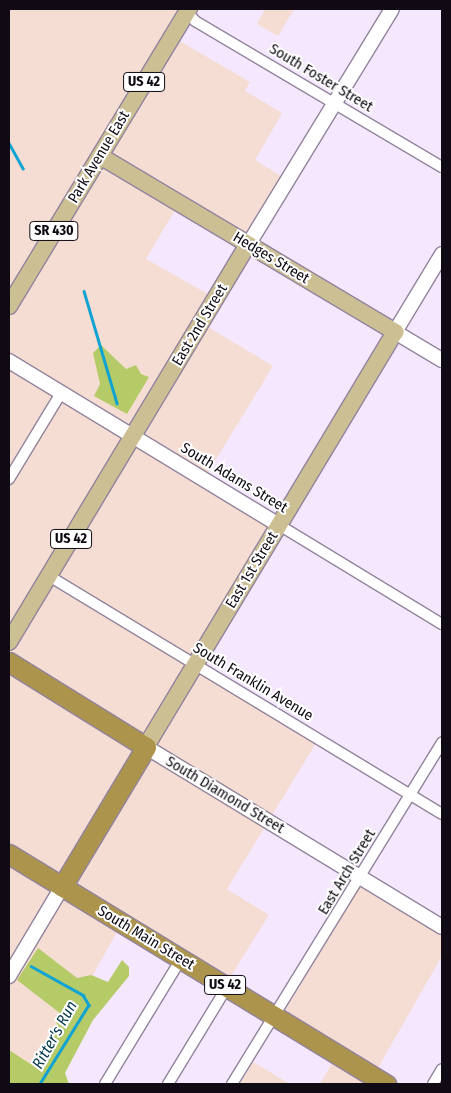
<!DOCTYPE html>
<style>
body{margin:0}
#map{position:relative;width:451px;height:1093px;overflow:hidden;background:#f4e7fe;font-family:"Fira Sans Condensed",sans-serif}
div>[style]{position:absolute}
.commercial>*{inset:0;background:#f5ddd3}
.forest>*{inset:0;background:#b5cb68}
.stream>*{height:2.5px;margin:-1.25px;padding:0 1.25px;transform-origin:1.25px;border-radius:1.25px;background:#10a3d2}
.roads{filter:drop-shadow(1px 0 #92849d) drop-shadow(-1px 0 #92849d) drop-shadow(0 1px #92849d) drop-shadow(0 -1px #92849d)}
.street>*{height:10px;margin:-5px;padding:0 5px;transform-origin:5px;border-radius:5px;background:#fff}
.secondary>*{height:14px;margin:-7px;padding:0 7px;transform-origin:7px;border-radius:7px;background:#fff}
.primary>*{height:16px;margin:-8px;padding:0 8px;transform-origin:8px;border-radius:8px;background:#cdbf94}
.highway>*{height:19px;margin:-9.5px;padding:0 9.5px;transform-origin:9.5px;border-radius:9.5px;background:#ac944c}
span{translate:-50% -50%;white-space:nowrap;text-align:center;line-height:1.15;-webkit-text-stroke:4px #fff;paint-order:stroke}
.shield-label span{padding:1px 4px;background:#fff;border:1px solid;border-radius:4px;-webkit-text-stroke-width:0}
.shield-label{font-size:14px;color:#0f0a13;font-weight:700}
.street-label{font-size:15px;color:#0f0a13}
.water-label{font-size:16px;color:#00374a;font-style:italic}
.frame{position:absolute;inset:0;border:10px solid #0f0a13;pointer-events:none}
</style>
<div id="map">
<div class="commercial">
<i style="clip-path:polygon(9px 9px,197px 9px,178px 40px,250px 82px,245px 91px,282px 113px,255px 160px,294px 184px,259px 243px,182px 198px,146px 259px,222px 302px,208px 327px,273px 366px,201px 484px,281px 533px,202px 664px,321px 735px,227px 889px,269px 915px,226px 984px,123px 921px,32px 1084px,9px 1084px)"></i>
<i style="clip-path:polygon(265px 9px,294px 9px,278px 36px,257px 24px)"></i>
<i style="clip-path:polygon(363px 881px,442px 928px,442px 956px,378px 1068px,391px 1076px,386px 1084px,320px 1084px,336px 1056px,278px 1022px)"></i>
<i style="clip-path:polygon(253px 1062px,290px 1084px,240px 1084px)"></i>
</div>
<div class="forest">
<i style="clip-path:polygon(101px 345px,126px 369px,136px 365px,141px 374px,149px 377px,127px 414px,94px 396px,100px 384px,93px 353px)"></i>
<i style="clip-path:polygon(38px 948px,77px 978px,91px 975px,108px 982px,122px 960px,129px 967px,129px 976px,93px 1020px,65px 1073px,69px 1084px,9px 1084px,9px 1050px,29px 1063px,38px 1062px,61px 1014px,17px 980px)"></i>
</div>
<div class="stream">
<i style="left:9px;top:143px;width:29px;rotate:61deg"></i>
<i style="left:84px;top:291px;width:117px;rotate:73.6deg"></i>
<i style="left:31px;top:966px;width:60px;rotate:29.1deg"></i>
<i style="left:83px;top:995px;width:12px;rotate:59deg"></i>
<i style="left:89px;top:1005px;width:93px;rotate:121.8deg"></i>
</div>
<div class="roads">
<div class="street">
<i style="left:184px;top:9px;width:16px;rotate:47deg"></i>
<i style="left:195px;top:21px;width:287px;rotate:30.6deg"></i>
<i style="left:9px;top:479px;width:100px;rotate:-58.8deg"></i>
<i style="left:279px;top:525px;width:191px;rotate:31.3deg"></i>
<i style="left:49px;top:576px;width:459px;rotate:31.2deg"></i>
<i style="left:105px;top:1084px;width:146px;rotate:-58.7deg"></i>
<i style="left:168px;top:1084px;width:114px;rotate:-58.7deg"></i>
<i style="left:232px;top:1084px;width:401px;rotate:-58.4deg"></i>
<i style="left:433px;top:1084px;width:17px;rotate:-59deg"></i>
</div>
<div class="secondary">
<i style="left:248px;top:245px;width:276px;rotate:-58.6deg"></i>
<i style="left:442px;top:254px;width:91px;rotate:121.1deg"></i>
<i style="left:395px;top:332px;width:55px;rotate:30.8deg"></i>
<i style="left:9px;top:361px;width:316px;rotate:31.3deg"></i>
<i style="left:146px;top:747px;width:346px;rotate:31.3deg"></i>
<i style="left:9px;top:976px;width:104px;rotate:-59.2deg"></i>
</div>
<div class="primary">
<i style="left:100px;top:156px;width:344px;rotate:30.8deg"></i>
<i style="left:395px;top:332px;width:484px;rotate:121deg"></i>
<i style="left:9px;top:306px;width:347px;rotate:-58.8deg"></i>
<i style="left:9px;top:642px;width:463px;rotate:-59deg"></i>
</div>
<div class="highway">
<i style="left:9px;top:662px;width:161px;rotate:31.8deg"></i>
<i style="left:146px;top:747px;width:163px;rotate:121deg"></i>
<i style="left:9px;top:854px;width:442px;rotate:31.4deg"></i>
</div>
</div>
<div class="shield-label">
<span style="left:144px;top:82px">US 42</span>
<span style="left:54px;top:231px">SR 430</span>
<span style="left:71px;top:539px">US 42</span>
<span style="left:225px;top:985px">US 42</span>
</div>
<div class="street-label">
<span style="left:321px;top:78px;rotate:31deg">South Foster Street</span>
<span style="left:99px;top:157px;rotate:-59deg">Park Avenue East</span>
<span style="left:271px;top:258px;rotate:31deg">Hedges Street</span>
<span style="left:200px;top:325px;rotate:-59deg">East 2nd Street</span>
<span style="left:234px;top:478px;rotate:31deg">South Adams Street</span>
<span style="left:252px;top:570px;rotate:-59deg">East 1st Street</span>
<span style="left:253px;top:682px;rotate:31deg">South Franklin Avenue</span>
<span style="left:225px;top:795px;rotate:31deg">South Diamond Street</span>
<span style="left:347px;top:872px;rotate:-59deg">East Arch Street</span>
<span style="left:146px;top:938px;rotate:31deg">South Main Street</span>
</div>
<div class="water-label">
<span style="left:55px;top:1035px;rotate:-61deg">Ritter's Run</span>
</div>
<div class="frame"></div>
</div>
